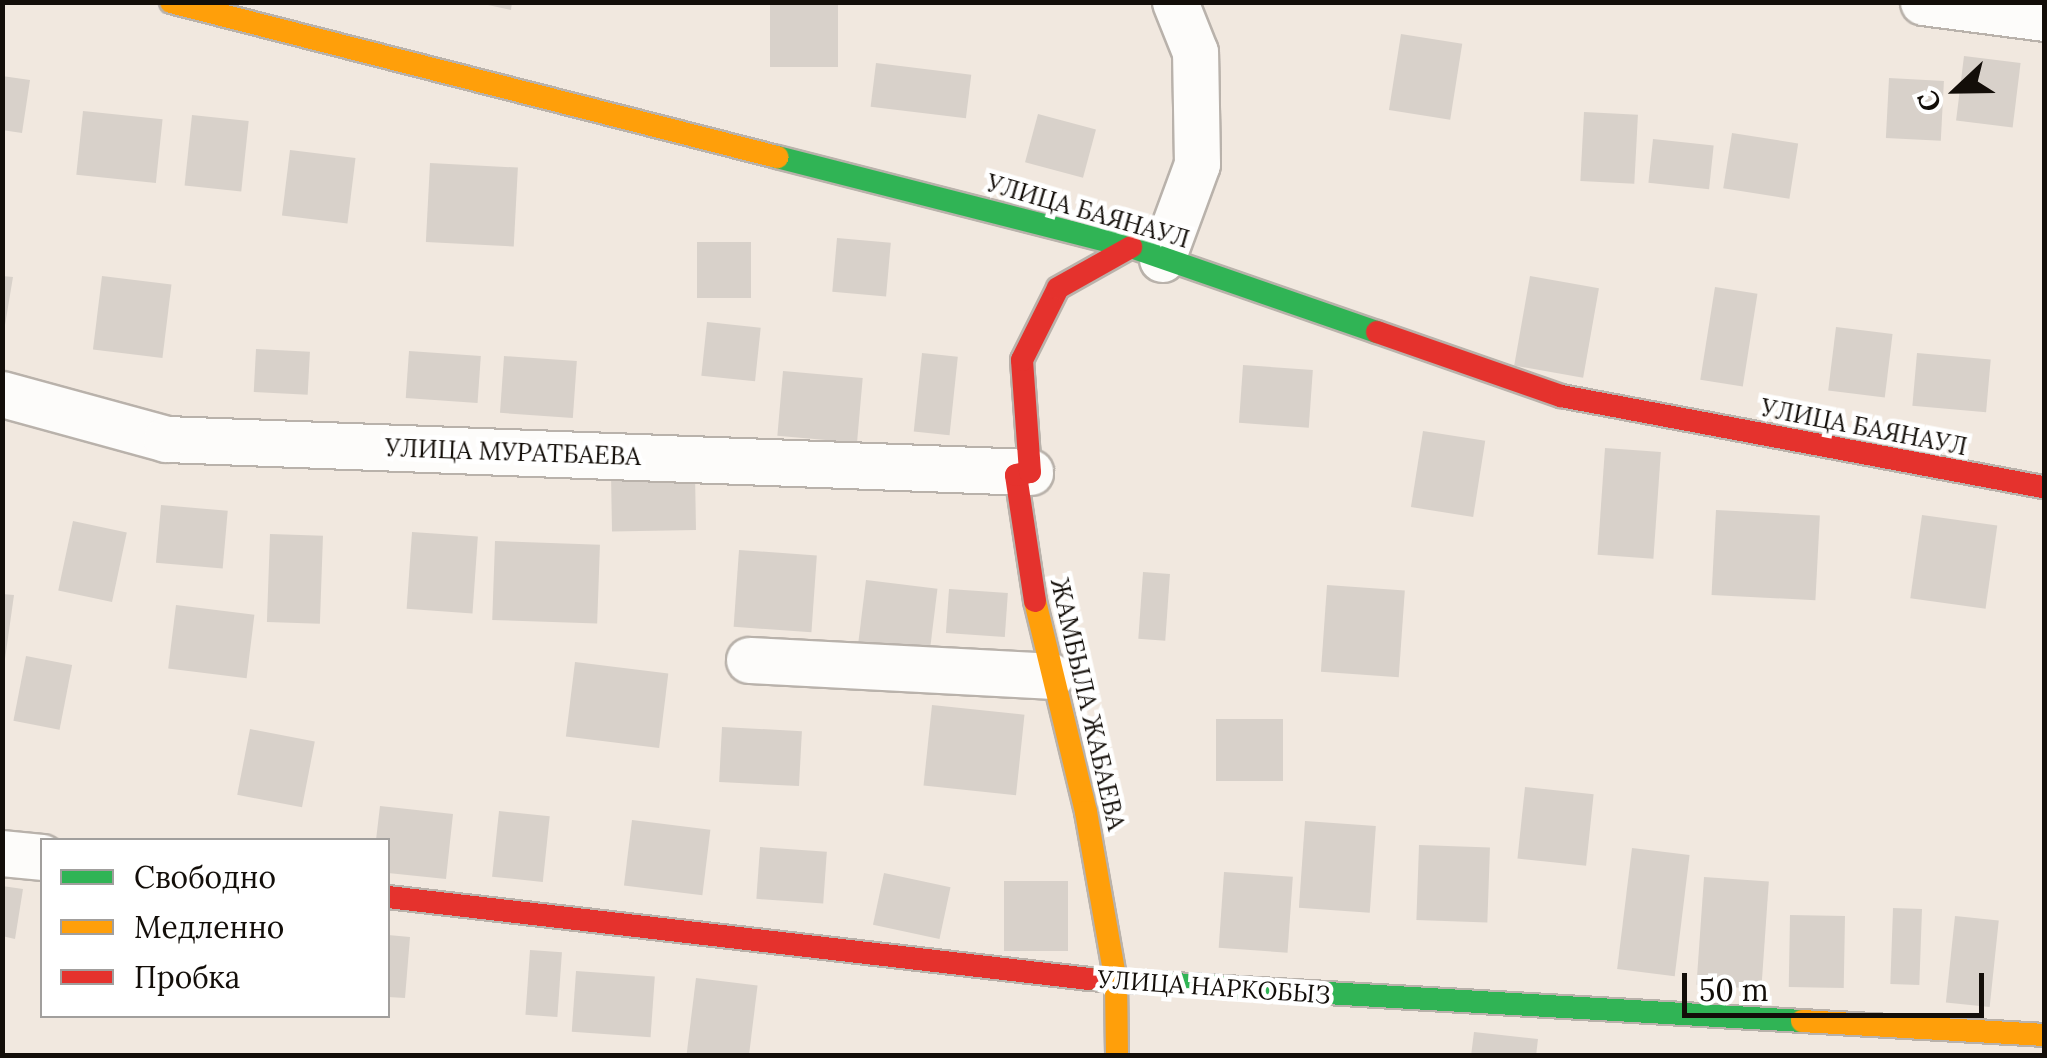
<!DOCTYPE html>
<meta charset="utf-8">
<style>
body{margin:0}
#map{position:relative;width:2047px;height:1058px;overflow:hidden;background:#f1e8df;font-family:Lora,serif}
div>[style]{position:absolute}
.building>*{inset:0;background:#d8d1ca;transform-origin:0 0}
.roads{filter:drop-shadow(2px 0 #b9b2ab) drop-shadow(-2px 0 #b9b2ab) drop-shadow(0 2px #b9b2ab) drop-shadow(0 -2px #b9b2ab)}
.street>*{height:45px;margin:-22.5px;padding:0 22.5px;transform-origin:22.5px;border-radius:22.5px;background:#fdfcfa}
.fast>*{height:22px;margin:-11px;padding:0 11px;transform-origin:11px;border-radius:11px;background:#30b455}
.slow>*{height:22px;margin:-11px;padding:0 11px;transform-origin:11px;border-radius:11px;background:#ff9f0a}
.jam>*{height:22px;margin:-11px;padding:0 11px;transform-origin:11px;border-radius:11px;background:#e5322d}
span{translate:-50% -50%;white-space:nowrap;text-align:center;line-height:1.15;-webkit-text-stroke:9px #fff;paint-order:stroke}
.street-label{font-size:25px;color:#130e09}
.frame{position:absolute;inset:0;border:5px solid #130e09;pointer-events:none}
.legend{position:absolute;left:40px;top:838px;width:350px;height:180px;box-sizing:border-box;background:#fff;border:2px solid #a19f9d;margin:0;padding:12px 18px;list-style:none;font-size:30px;color:#130e09}
.legend li{display:flex;align-items:center;gap:20px;height:50px}
.legend b{width:50px;border:2px solid #a19f9d}
.north{position:absolute;left:1907px;top:40px;width:100px;height:100px;-webkit-text-stroke:8px #fff;paint-order:stroke;rotate:248deg;font-size:28px;font-weight:700;line-height:40px;text-align:center;color:#130e09}
.north::after{content:'';display:block;margin:auto;width:35px;height:45px;background:#130e09;clip-path:polygon(50% 0,100% 100%,50% 72%,0 100%)}
.scale{position:absolute;left:1682px;top:973px;width:302px;height:45px;box-sizing:border-box;border:5px solid #130e09;border-top:0;padding-left:12px;font-size:30px;line-height:35px;white-space:nowrap;color:#130e09;-webkit-text-stroke:8px #fff;paint-order:stroke}
</style>
<div id="map">
<div class="building">
<i style="clip-path:polygon(474px 2px,512px 2px,511px 10px)"></i>
<i style="left:770px;top:2px;width:68px;height:65px"></i>
<i style="left:1401px;top:34px;width:62px;height:77px;rotate:9deg"></i>
<i style="left:1964px;top:56px;width:57px;height:65px;rotate:7deg"></i>
<i style="left:876px;top:63px;width:96px;height:44px;rotate:7deg"></i>
<i style="clip-path:polygon(2px 76px,30px 80px,22px 133px,2px 130px)"></i>
<i style="left:1889px;top:78px;width:55px;height:60px;rotate:3deg"></i>
<i style="left:83px;top:111px;width:80px;height:64px;rotate:6deg"></i>
<i style="left:1584px;top:112px;width:54px;height:69px;rotate:3deg"></i>
<i style="left:1038px;top:114px;width:60px;height:50px;rotate:15deg"></i>
<i style="left:192px;top:115px;width:57px;height:71px;rotate:6deg"></i>
<i style="left:1732px;top:133px;width:67px;height:56px;rotate:9deg"></i>
<i style="left:1653px;top:139px;width:61px;height:44px;rotate:6deg"></i>
<i style="left:290px;top:150px;width:66px;height:66px;rotate:7deg"></i>
<i style="left:430px;top:163px;width:88px;height:79px;rotate:3deg"></i>
<i style="left:837px;top:238px;width:54px;height:54px;rotate:5deg"></i>
<i style="left:697px;top:242px;width:54px;height:56px"></i>
<i style="clip-path:polygon(2px 276px,13px 277px,5px 325px,2px 325px)"></i>
<i style="left:102px;top:276px;width:70px;height:74px;rotate:7deg"></i>
<i style="left:1530px;top:276px;width:70px;height:91px;rotate:10deg"></i>
<i style="left:1715px;top:287px;width:43px;height:94px;rotate:9deg"></i>
<i style="left:707px;top:322px;width:54px;height:54px;rotate:6deg"></i>
<i style="left:1836px;top:327px;width:57px;height:64px;rotate:7deg"></i>
<i style="left:256px;top:349px;width:54px;height:43px;rotate:3deg"></i>
<i style="left:409px;top:351px;width:72px;height:47px;rotate:4deg"></i>
<i style="left:922px;top:353px;width:36px;height:79px;rotate:6deg"></i>
<i style="left:1917px;top:353px;width:74px;height:53px;rotate:5deg"></i>
<i style="left:504px;top:356px;width:73px;height:57px;rotate:4deg"></i>
<i style="left:1243px;top:365px;width:70px;height:58px;rotate:4deg"></i>
<i style="left:783px;top:371px;width:80px;height:65px;rotate:5deg"></i>
<i style="left:1423px;top:431px;width:63px;height:77px;rotate:9deg"></i>
<i style="left:1605px;top:448px;width:56px;height:107px;rotate:4deg"></i>
<i style="left:695px;top:473px;width:57px;height:84px;rotate:89deg"></i>
<i style="left:161px;top:505px;width:67px;height:58px;rotate:5deg"></i>
<i style="left:1716px;top:510px;width:104px;height:85px;rotate:3deg"></i>
<i style="left:1922px;top:515px;width:76px;height:84px;rotate:8deg"></i>
<i style="left:73px;top:521px;width:55px;height:71px;rotate:12deg"></i>
<i style="left:412px;top:532px;width:66px;height:77px;rotate:4deg"></i>
<i style="left:270px;top:534px;width:53px;height:88px;rotate:2deg"></i>
<i style="left:495px;top:541px;width:105px;height:79px;rotate:2deg"></i>
<i style="left:739px;top:550px;width:78px;height:77px;rotate:4deg"></i>
<i style="left:1143px;top:572px;width:27px;height:67px;rotate:4deg"></i>
<i style="left:866px;top:580px;width:72px;height:65px;rotate:7deg"></i>
<i style="left:1327px;top:585px;width:78px;height:87px;rotate:4deg"></i>
<i style="left:949px;top:589px;width:59px;height:44px;rotate:4deg"></i>
<i style="clip-path:polygon(2px 594px,14px 595px,5px 659px,2px 659px)"></i>
<i style="left:176px;top:605px;width:79px;height:64px;rotate:7deg"></i>
<i style="left:26px;top:656px;width:47px;height:66px;rotate:11deg"></i>
<i style="left:575px;top:662px;width:94px;height:75px;rotate:7deg"></i>
<i style="left:932px;top:705px;width:93px;height:81px;rotate:6deg"></i>
<i style="left:1216px;top:719px;width:67px;height:62px"></i>
<i style="left:722px;top:727px;width:80px;height:55px;rotate:3deg"></i>
<i style="left:250px;top:729px;width:66px;height:67px;rotate:11deg"></i>
<i style="left:1525px;top:787px;width:69px;height:72px;rotate:6deg"></i>
<i style="clip-path:polygon(380px 806px,453px 814px,446px 879px,388px 873px,388px 840px,376px 840px)"></i>
<i style="left:499px;top:811px;width:51px;height:66px;rotate:6deg"></i>
<i style="left:632px;top:820px;width:79px;height:66px;rotate:7deg"></i>
<i style="left:1305px;top:821px;width:71px;height:87px;rotate:4deg"></i>
<i style="left:1419px;top:845px;width:71px;height:75px;rotate:2deg"></i>
<i style="left:760px;top:847px;width:67px;height:52px;rotate:4deg"></i>
<i style="left:1632px;top:848px;width:58px;height:122px;rotate:7deg"></i>
<i style="left:1224px;top:872px;width:69px;height:76px;rotate:4deg"></i>
<i style="left:884px;top:873px;width:68px;height:53px;rotate:12deg"></i>
<i style="left:1704px;top:877px;width:65px;height:108px;rotate:4deg"></i>
<i style="left:1004px;top:881px;width:64px;height:70px"></i>
<i style="clip-path:polygon(2px 886px,23px 889px,15px 939px,2px 936px)"></i>
<i style="left:1893px;top:908px;width:29px;height:76px;rotate:2deg"></i>
<i style="left:1790px;top:915px;width:55px;height:72px;rotate:1deg"></i>
<i style="left:1955px;top:916px;width:44px;height:87px;rotate:6deg"></i>
<i style="clip-path:polygon(388px 935px,410px 937px,405px 998px,388px 997px)"></i>
<i style="left:530px;top:950px;width:32px;height:65px;rotate:4deg"></i>
<i style="left:576px;top:971px;width:79px;height:61px;rotate:4deg"></i>
<i style="left:696px;top:978px;width:62px;height:79px;rotate:7deg"></i>
<i style="clip-path:polygon(1474px 1032px,1538px 1039px,1536px 1056px,1471px 1056px)"></i>
</div>
<div class="roads">
<div class="street">
<i style="left:1923px;top:2px;width:122px;rotate:7.5deg"></i>
<i style="left:1162px;top:259px;width:101px;rotate:-69.8deg"></i>
<i style="left:1197px;top:164px;width:112px;rotate:-91deg"></i>
<i style="left:1195px;top:52px;width:54px;rotate:-111.8deg"></i>
<i style="left:2px;top:394px;width:170px;rotate:15.3deg"></i>
<i style="left:166px;top:439px;width:865px;rotate:2.19deg"></i>
<i style="left:749px;top:660px;width:302px;rotate:3deg"></i>
<i style="left:2px;top:853px;width:40px;rotate:5.7deg"></i>
</div>
<div class="fast">
<i style="left:777px;top:157px;width:365px;rotate:14.3deg"></i>
<i style="left:1131px;top:247px;width:260px;rotate:19.1deg"></i>
<i style="left:1089px;top:979px;width:714px;rotate:3.37deg"></i>
</div>
<div class="slow">
<i style="left:171px;top:2px;width:626px;rotate:14.35deg"></i>
<i style="left:1035px;top:601px;width:217px;rotate:76.4deg"></i>
<i style="left:1086px;top:812px;width:173px;rotate:80deg"></i>
<i style="left:1116px;top:982px;width:74px;rotate:89.2deg"></i>
<i style="left:1802px;top:1021px;width:242px;rotate:3.3deg"></i>
</div>
<div class="jam">
<i style="left:1377px;top:332px;width:195px;rotate:19.2deg"></i>
<i style="left:1561px;top:396px;width:491px;rotate:10.7deg"></i>
<i style="left:1035px;top:601px;width:127px;rotate:-98.6deg"></i>
<i style="left:1016px;top:475px;width:14px;rotate:-12deg"></i>
<i style="left:1030px;top:472px;width:112px;rotate:-94.1deg"></i>
<i style="left:1022px;top:360px;width:80px;rotate:-63.4deg"></i>
<i style="left:1058px;top:288px;width:84px;rotate:-29.3deg"></i>
<i style="left:388px;top:897px;width:706px;rotate:6.67deg"></i>
</div>
</div>
<div class="street-label">
<span style="left:1088px;top:211px;rotate:16deg">УЛИЦА БАЯНАУЛ</span>
<span style="left:1864px;top:427px;rotate:11deg">УЛИЦА БАЯНАУЛ</span>
<span style="left:513px;top:452px;rotate:2deg">УЛИЦА МУРАТБАЕВА</span>
<span style="left:1088px;top:704px;rotate:77deg">ЖАМБЫЛА ЖАБАЕВА</span>
<span style="left:1214px;top:987px;rotate:4deg">УЛИЦА НАРКОБЫЗ</span>
</div>
<div class="frame"></div>
<ul class="legend">
<li><b style="height:12px;background:#30b455"></b>Свободно</li>
<li><b style="height:12px;background:#ff9f0a"></b>Медленно</li>
<li><b style="height:12px;background:#e5322d"></b>Пробка</li>
</ul>
<div class="north">С</div>
<div class="scale">50 m</div>
</div>
